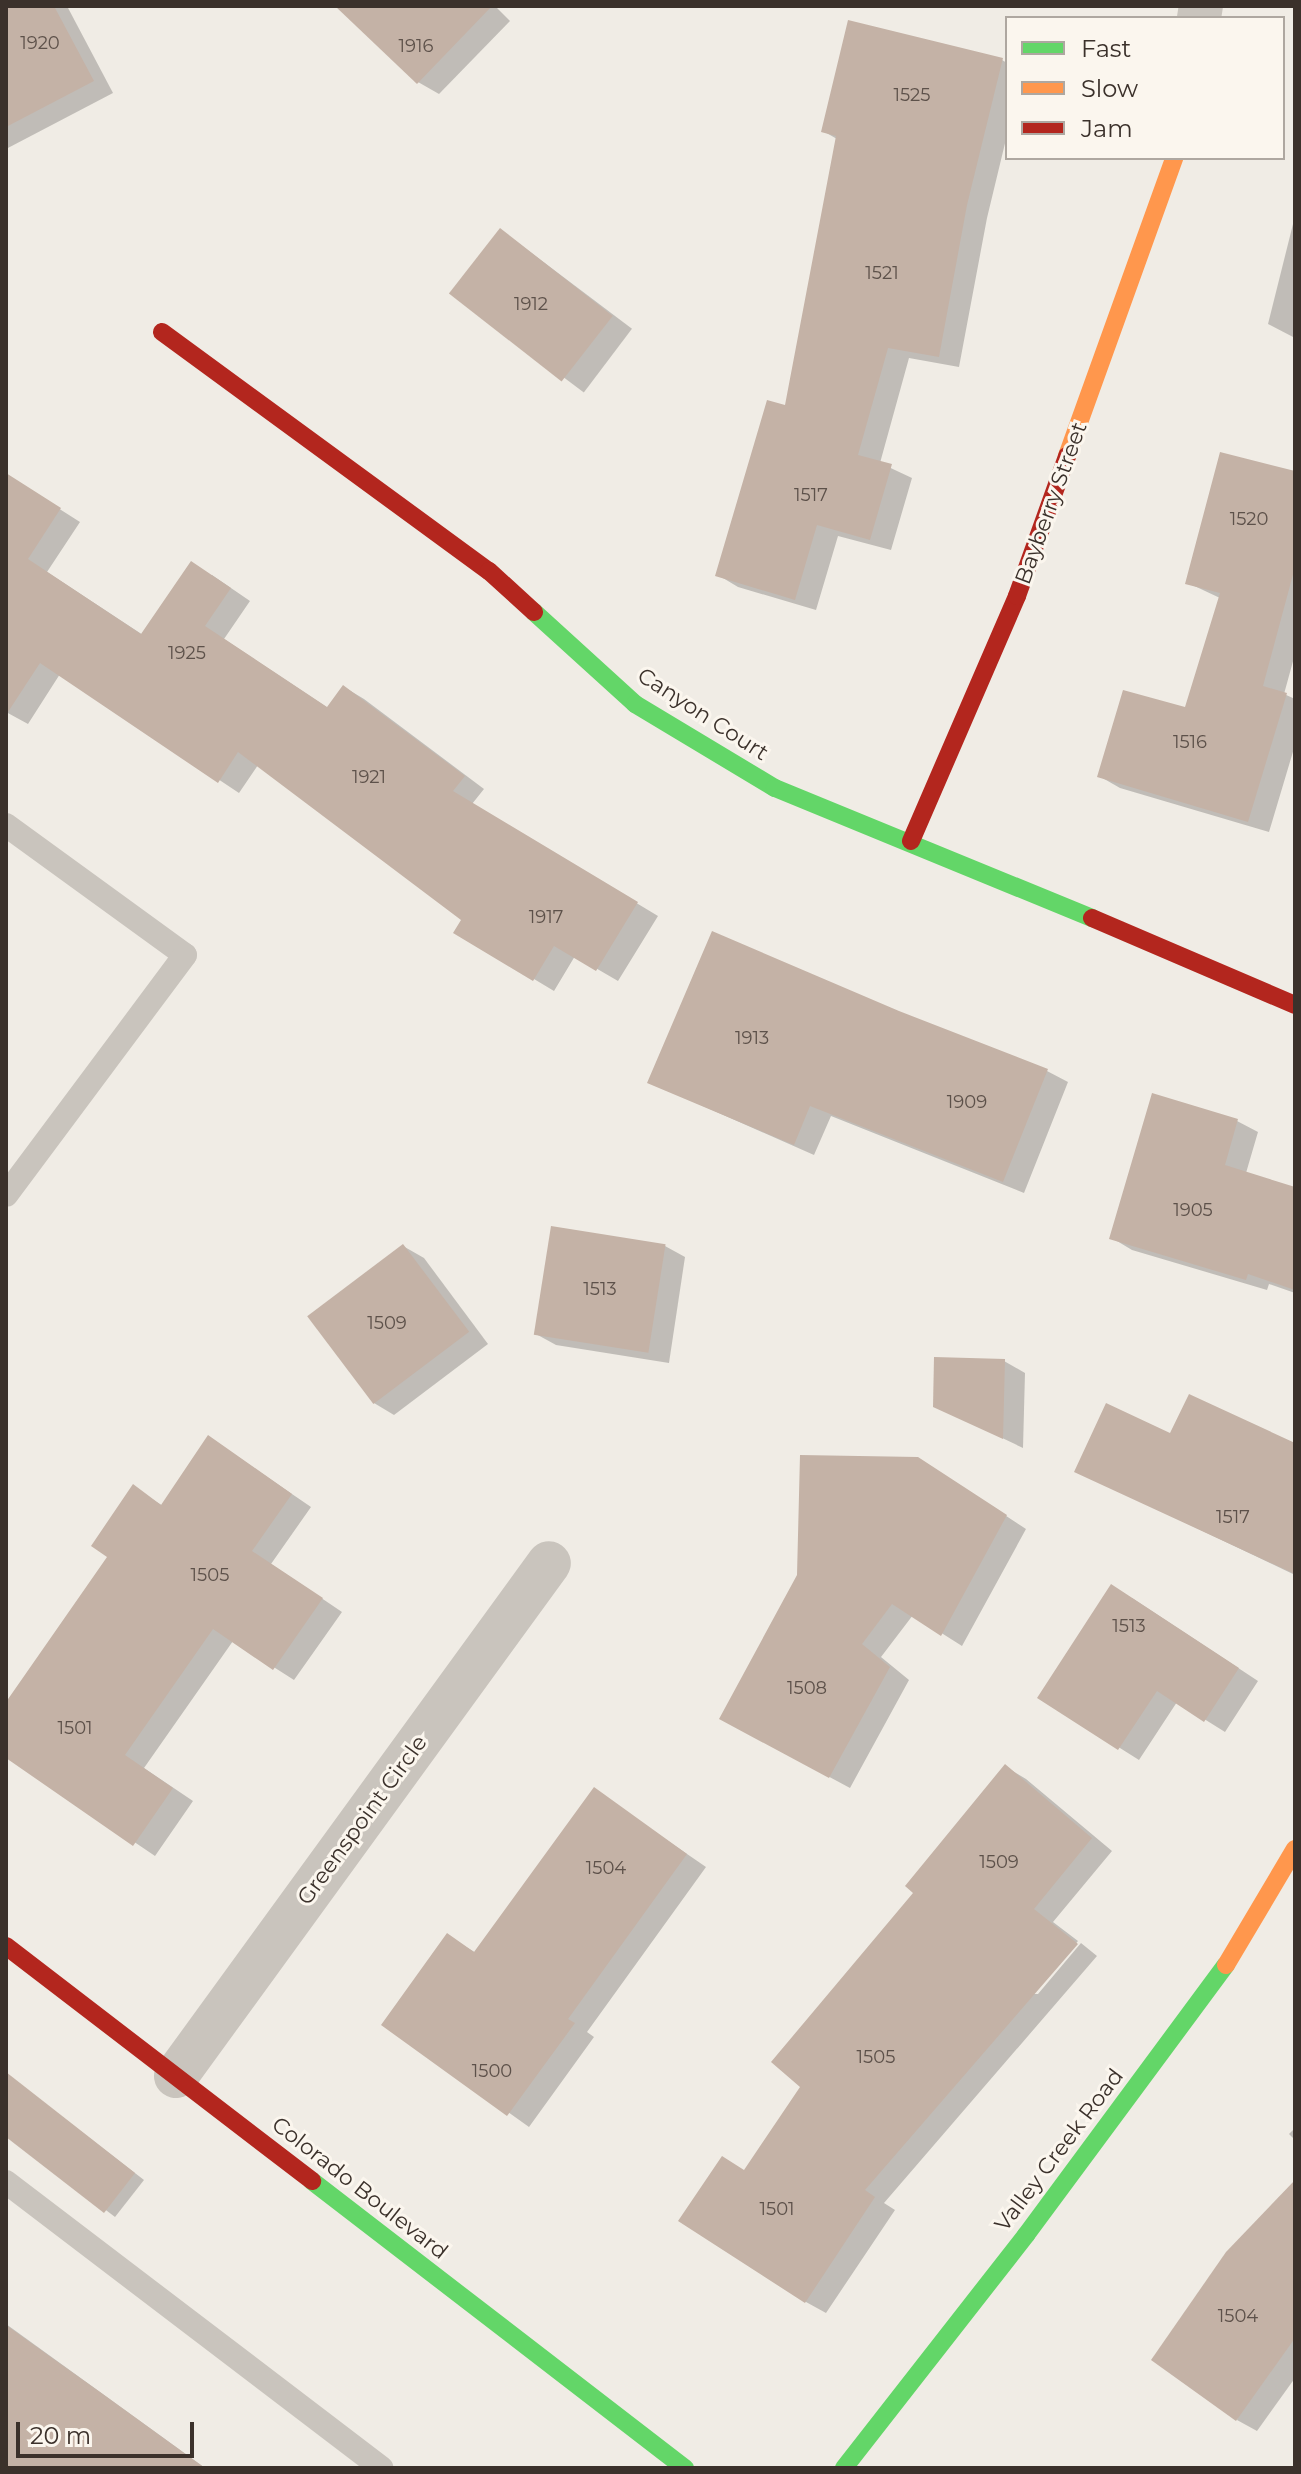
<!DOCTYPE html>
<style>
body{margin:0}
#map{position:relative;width:1301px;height:2474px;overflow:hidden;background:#f0ece5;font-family:Montserrat,sans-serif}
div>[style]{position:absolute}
.shadow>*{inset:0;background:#0003;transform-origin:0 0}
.building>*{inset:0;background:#c4b2a6;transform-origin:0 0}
.lane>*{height:24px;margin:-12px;padding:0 12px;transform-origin:12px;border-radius:12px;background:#c9c4bd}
.street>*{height:44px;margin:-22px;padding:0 22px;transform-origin:22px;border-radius:22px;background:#c9c4bd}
.fast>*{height:18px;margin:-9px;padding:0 9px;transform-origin:9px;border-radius:9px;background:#63d668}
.slow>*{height:18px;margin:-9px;padding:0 9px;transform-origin:9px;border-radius:9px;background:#ff974d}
.jam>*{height:18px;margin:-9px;padding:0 9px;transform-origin:9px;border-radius:9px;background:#b3261e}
span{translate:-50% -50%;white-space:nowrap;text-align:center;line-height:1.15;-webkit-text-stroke:6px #fbf6ee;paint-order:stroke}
.number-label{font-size:18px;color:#5d514a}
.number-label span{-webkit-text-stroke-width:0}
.street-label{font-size:22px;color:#3b312b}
.frame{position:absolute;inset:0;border:8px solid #3b312b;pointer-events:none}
.legend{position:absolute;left:1005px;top:16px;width:280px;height:144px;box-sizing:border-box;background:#fbf6ee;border:2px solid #aea7a0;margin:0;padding:10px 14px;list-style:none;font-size:24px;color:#3b312b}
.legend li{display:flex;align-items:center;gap:16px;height:40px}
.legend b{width:40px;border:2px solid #aea7a0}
.scale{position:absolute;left:16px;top:2422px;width:178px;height:36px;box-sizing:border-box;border:4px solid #3b312b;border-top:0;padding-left:10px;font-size:24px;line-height:28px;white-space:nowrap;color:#3b312b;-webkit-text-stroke:6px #fbf6ee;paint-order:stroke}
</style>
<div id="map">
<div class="shadow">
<i style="clip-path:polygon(6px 6px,67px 6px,113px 93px,6px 149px)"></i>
<i style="clip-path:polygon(338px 6px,495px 6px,510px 21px,439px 94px,418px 82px)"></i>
<i style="clip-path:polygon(1002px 60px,1007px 63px,1007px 135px,987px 218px,959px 367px,909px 358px,880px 463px,912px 478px,891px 550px,838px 536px,816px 610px,738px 587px,718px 575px,787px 407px,837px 139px,823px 131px)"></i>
<i style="clip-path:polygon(1295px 216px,1295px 338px,1268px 324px)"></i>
<i style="left:501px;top:230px;width:164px;height:80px;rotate:37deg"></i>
<i style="clip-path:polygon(1295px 473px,1295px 654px,1284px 694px,1295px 699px,1295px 745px,1269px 832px,1120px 788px,1099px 776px,1186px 710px,1220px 598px,1188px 583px)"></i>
<i style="clip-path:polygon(6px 475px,80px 522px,47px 572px,143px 635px,212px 575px,250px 601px,224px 639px,328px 708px,344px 687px,364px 699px,484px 789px,472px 804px,658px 916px,618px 981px,575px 956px,554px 991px,534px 979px,464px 920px,258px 765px,239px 793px,60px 674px,28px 724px,6px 712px)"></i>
<i style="clip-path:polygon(898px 1013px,1047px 1071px,1068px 1082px,1024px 1193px,831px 1116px,814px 1155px,649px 1082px)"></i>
<i style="clip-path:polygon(1237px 1121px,1258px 1132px,1246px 1173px,1295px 1189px,1295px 1293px,1269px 1284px,1267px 1290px,1132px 1250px,1112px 1238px)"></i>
<i style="clip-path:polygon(403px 1246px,424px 1258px,488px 1344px,394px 1415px,374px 1403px)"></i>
<i style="clip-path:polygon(665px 1246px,685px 1257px,669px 1363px,556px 1345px,536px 1334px)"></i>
<i style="clip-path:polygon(1004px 1361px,1025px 1373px,1023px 1448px,935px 1406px)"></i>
<i style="clip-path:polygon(1171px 1436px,1295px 1445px,1295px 1575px,1077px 1471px)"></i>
<i style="clip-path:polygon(209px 1437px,311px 1507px,271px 1564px,342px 1612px,294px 1680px,233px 1641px,144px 1768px,193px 1801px,155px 1856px,6px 1755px,6px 1706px,110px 1556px,133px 1487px,163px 1506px)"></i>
<i style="clip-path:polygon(939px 1472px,1026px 1529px,962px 1646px,913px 1615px,881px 1657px,909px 1680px,850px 1788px,742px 1730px)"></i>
<i style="clip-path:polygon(1132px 1598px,1258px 1681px,1225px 1732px,1177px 1702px,1139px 1760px,1039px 1697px)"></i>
<i style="clip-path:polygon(1006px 1767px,1026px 1779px,1112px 1851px,1053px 1922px,1078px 1941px,1033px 1994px,1038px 1994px,1081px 1943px,1097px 1956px,884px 2203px,895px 2210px,826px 2313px,806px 2302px,745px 2172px,803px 2087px,916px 1892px)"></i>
<i style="clip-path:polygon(594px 1790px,706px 1867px,587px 2032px,594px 2037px,529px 2127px,384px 2024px,448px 1936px,476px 1953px)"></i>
<i style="clip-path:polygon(30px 2092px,144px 2180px,115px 2217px,6px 2134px,6px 2104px)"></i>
<i style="clip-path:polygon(1295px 2128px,1295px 2140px,1289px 2134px)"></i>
<i style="clip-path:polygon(1295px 2183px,1295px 2378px,1257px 2431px,1237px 2420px)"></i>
<i style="clip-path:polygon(6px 2324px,205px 2468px,6px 2468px)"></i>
</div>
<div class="building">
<i style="clip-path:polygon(6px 6px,54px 6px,94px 81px,6px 127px)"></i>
<i style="clip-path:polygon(335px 6px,492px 6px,417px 84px)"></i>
<i style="clip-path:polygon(848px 20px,1003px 58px,967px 205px,939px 357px,888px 348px,858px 455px,892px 464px,870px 540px,817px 525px,795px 600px,715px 576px,767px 400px,785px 405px,836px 136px,821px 132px)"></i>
<i style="left:500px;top:228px;width:143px;height:83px;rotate:38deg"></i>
<i style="clip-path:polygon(1220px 452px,1295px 471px,1295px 567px,1263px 686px,1287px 693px,1248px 822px,1097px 777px,1123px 690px,1185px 707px,1220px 593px,1185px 584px)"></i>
<i style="clip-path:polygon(6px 473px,61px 508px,28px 559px,141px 634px,191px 561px,231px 588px,205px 626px,327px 707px,343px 685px,465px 776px,453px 791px,638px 902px,596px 971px,554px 946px,533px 981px,453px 933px,461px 920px,238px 752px,218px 783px,40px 663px,6px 715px)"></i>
<i style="clip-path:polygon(712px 931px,899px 1011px,1048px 1069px,1003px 1182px,810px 1106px,794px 1145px,647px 1083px)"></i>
<i style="clip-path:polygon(1152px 1093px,1238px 1119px,1225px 1165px,1295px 1187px,1295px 1290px,1248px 1274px,1246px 1280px,1109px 1239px)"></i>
<i style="left:551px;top:1226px;width:116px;height:110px;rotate:9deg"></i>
<i style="left:403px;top:1244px;width:110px;height:120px;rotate:53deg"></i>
<i style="clip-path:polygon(934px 1357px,1005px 1359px,1003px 1439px,933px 1407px)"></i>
<i style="clip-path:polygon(1189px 1394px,1295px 1443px,1295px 1574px,1074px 1472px,1106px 1403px,1170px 1433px)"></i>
<i style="clip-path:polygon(208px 1435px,292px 1494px,252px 1551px,323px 1598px,273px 1670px,213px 1629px,125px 1755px,173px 1788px,133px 1846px,6px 1758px,6px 1702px,107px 1557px,91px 1546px,133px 1484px,161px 1505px)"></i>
<i style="clip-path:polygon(800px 1455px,918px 1457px,1007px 1515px,941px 1636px,892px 1604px,862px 1644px,890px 1667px,829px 1778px,719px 1719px,797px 1575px)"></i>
<i style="clip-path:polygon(1111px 1584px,1239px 1668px,1204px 1722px,1157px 1691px,1118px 1750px,1037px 1698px)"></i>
<i style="clip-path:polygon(1005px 1764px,1092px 1838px,1034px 1909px,1078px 1944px,865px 2190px,875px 2197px,805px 2303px,678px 2221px,722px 2156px,744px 2170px,800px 2087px,771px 2062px,913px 1893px,905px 1886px)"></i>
<i style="clip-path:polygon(594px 1787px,687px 1854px,568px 2019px,575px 2023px,507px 2116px,381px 2025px,447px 1933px,474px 1952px)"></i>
<i style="clip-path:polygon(6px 2072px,135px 2173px,104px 2213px,6px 2137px)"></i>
<i style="clip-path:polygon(1295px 2180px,1295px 2338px,1236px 2421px,1151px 2360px,1226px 2252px)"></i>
<i style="clip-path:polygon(6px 2325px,100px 2392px,205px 2468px,6px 2468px)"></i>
</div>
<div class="lane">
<i style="left:6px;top:825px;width:221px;rotate:36deg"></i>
<i style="left:185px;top:955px;width:299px;rotate:126.7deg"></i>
<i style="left:6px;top:2182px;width:472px;rotate:37.3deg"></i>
</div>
<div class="street">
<i style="left:1199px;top:18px;width:12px;rotate:-81deg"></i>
<i style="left:176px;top:2076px;width:634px;rotate:-53.98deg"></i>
</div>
<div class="fast">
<i style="left:534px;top:612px;width:137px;rotate:42.3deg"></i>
<i style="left:635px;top:704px;width:163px;rotate:31deg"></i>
<i style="left:775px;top:788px;width:343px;rotate:22.3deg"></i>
<i style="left:312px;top:2181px;width:471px;rotate:37.6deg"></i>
<i style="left:844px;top:2468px;width:296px;rotate:-52deg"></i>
<i style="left:1026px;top:2235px;width:336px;rotate:-53.5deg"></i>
</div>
<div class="slow">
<i style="left:1067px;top:456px;width:317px;rotate:-70.2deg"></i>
<i style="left:1226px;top:1965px;width:135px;rotate:-59.3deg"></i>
</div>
<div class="jam">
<i style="left:162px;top:332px;width:405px;rotate:36.2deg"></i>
<i style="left:489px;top:571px;width:61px;rotate:42.3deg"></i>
<i style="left:911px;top:841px;width:267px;rotate:-66.6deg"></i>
<i style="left:1017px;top:596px;width:149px;rotate:-70.3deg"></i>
<i style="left:1092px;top:918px;width:221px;rotate:23.2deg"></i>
<i style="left:6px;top:1946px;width:386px;rotate:37.5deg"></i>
</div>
<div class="number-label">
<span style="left:40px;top:43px">1920</span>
<span style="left:416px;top:46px">1916</span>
<span style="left:912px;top:95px">1525</span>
<span style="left:882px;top:273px">1521</span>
<span style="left:531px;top:304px">1912</span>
<span style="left:811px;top:495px">1517</span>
<span style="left:1249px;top:519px">1520</span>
<span style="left:187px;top:653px">1925</span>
<span style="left:1190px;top:742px">1516</span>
<span style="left:369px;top:777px">1921</span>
<span style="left:546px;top:917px">1917</span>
<span style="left:752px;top:1038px">1913</span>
<span style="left:967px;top:1102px">1909</span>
<span style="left:1193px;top:1210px">1905</span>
<span style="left:600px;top:1289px">1513</span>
<span style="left:387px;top:1323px">1509</span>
<span style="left:1233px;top:1517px">1517</span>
<span style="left:210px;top:1575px">1505</span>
<span style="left:1129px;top:1626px">1513</span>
<span style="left:807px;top:1688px">1508</span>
<span style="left:75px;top:1728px">1501</span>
<span style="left:999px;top:1862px">1509</span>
<span style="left:606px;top:1868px">1504</span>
<span style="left:876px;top:2057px">1505</span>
<span style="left:492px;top:2071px">1500</span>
<span style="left:777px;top:2209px">1501</span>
<span style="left:1238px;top:2316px">1504</span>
</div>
<div class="street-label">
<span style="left:1051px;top:503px;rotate:-70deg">Bayberry Street</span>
<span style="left:703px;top:714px;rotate:33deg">Canyon Court</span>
<span style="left:362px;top:1820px;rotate:-54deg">Greenspoint Circle</span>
<span style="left:1059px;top:2150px;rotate:-53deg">Valley Creek Road</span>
<span style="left:360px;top:2188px;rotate:38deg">Colorado Boulevard</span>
</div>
<div class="frame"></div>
<ul class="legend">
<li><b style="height:10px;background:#63d668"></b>Fast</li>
<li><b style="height:10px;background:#ff974d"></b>Slow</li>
<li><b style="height:10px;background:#b3261e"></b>Jam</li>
</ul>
<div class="scale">20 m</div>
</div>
